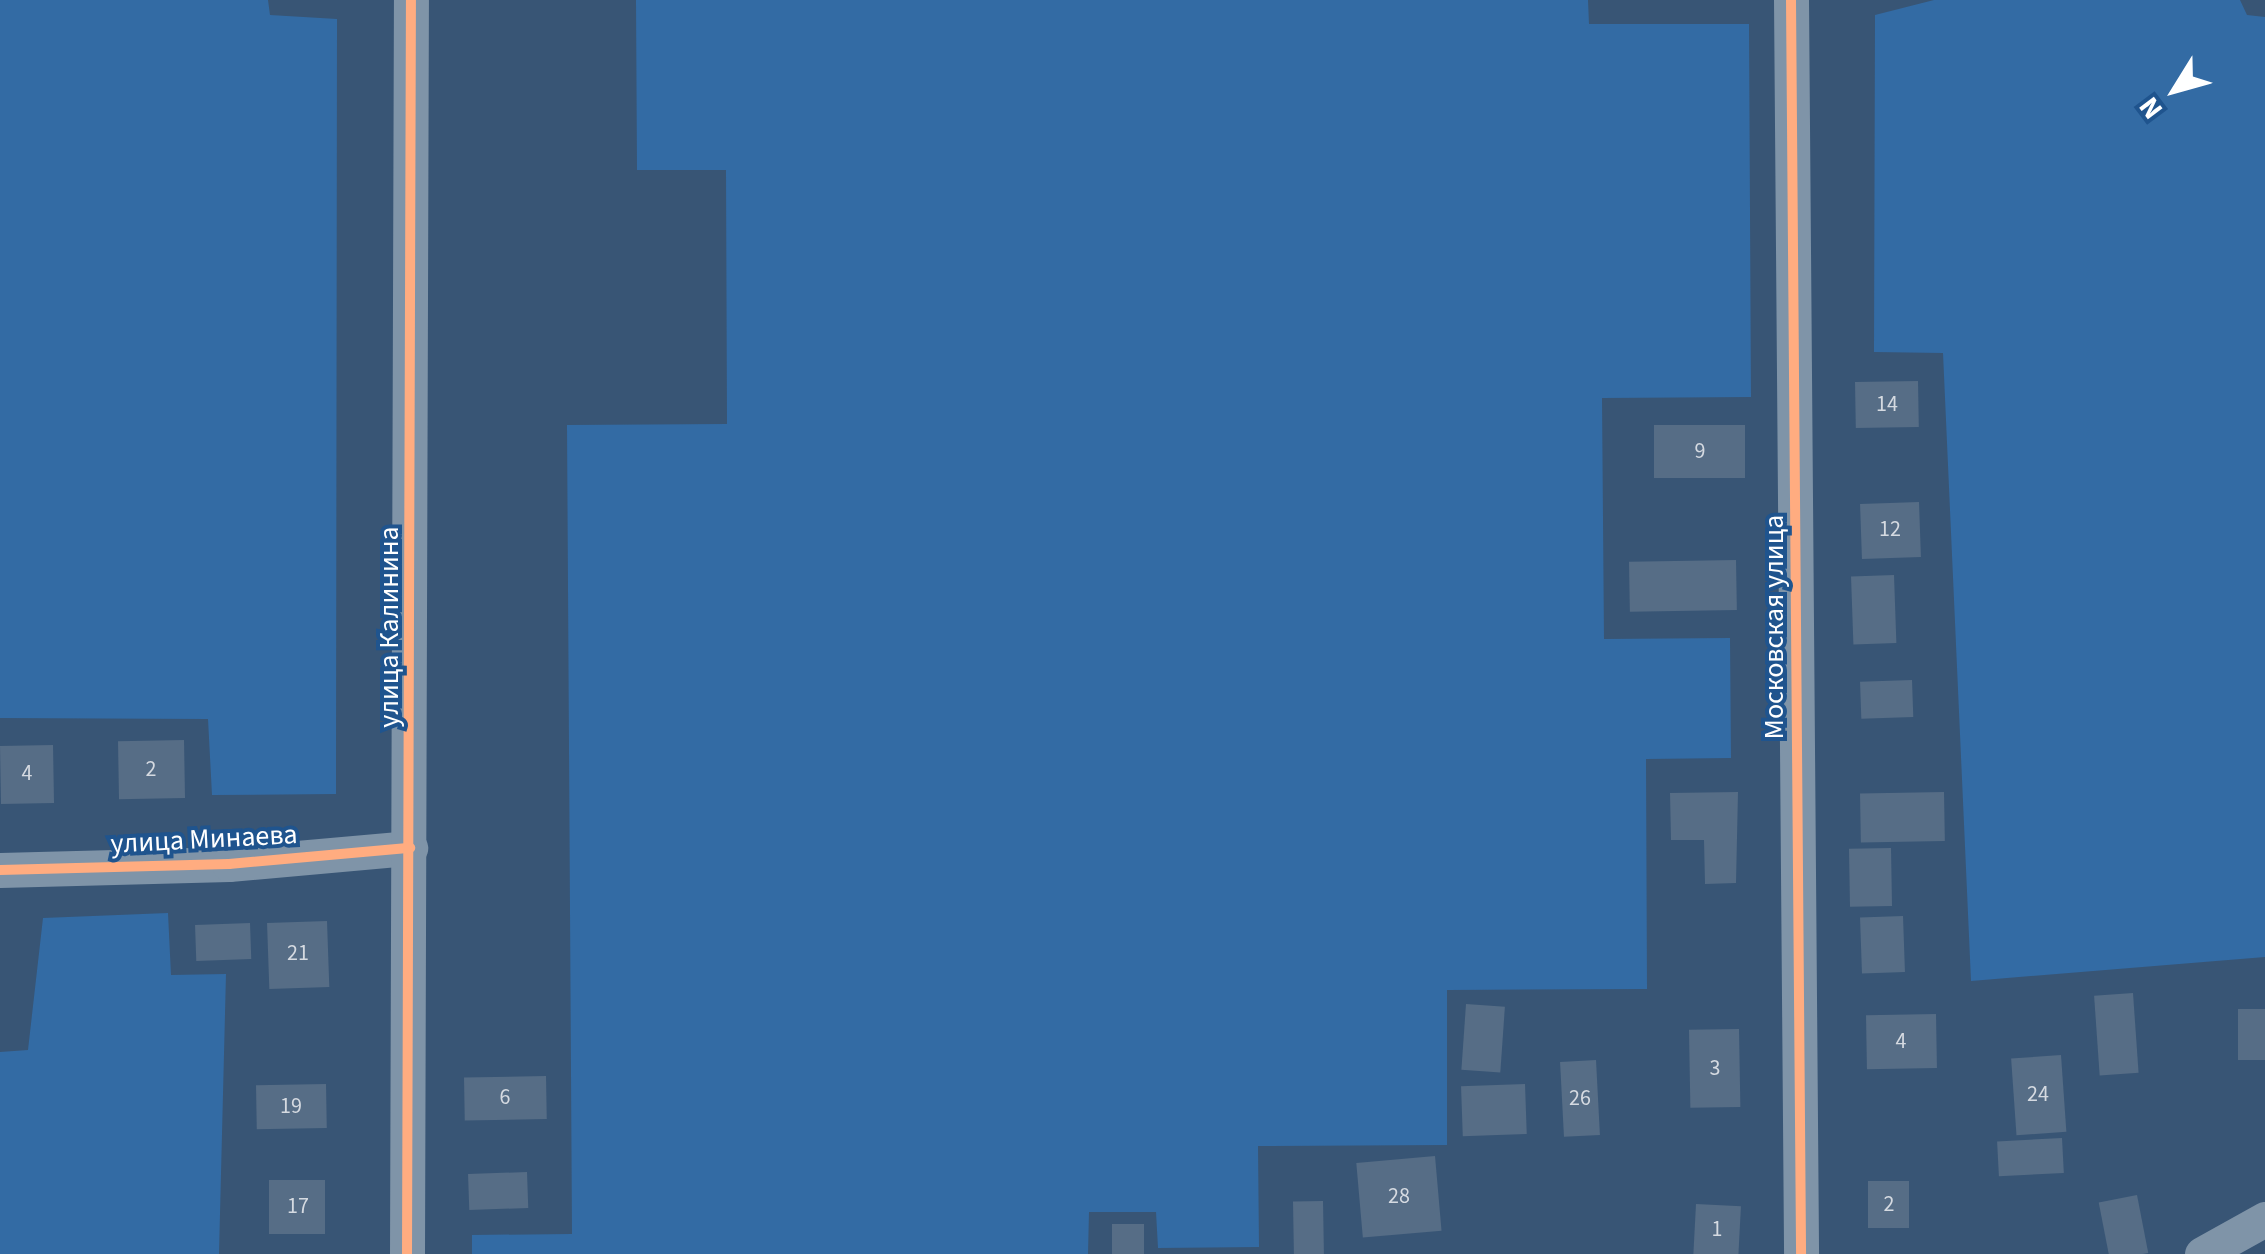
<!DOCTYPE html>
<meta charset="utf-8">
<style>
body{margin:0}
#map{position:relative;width:2265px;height:1254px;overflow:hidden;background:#385575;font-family:"Source Sans 3",sans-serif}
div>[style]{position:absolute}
.green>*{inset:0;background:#336ba4}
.building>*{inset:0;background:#566d86;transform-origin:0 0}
.minor>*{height:35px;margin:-17.5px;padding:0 17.5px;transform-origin:17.5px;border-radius:17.5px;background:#7f94a8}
.cycleway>*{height:10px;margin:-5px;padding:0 5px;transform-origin:5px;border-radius:5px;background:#ffac80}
span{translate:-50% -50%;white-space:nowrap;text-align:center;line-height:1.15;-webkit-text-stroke:8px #1f548e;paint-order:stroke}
.number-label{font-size:22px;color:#d5dae1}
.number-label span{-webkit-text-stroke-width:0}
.street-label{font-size:28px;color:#fff}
.north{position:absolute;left:2125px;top:40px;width:100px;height:100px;-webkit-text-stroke:8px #1f548e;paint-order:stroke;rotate:233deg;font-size:28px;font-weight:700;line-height:40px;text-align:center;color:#fff}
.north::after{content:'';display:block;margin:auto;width:35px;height:45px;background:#fff;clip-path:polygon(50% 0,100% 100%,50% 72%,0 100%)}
</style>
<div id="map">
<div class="green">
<i style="clip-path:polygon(0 0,268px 0,270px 15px,337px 19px,336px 794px,212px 795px,208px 719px,0 718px)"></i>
<i style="clip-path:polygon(636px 0,1588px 0,1589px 24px,1749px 24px,1751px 397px,1602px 398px,1604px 639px,1730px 638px,1731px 758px,1646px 759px,1647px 989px,1447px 990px,1447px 1145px,1258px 1146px,1259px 1247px,1158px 1248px,1156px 1212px,1089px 1212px,1088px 1254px,472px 1254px,472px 1235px,572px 1234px,567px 425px,727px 424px,726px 170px,637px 170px)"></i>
<i style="clip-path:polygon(1934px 0,2240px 0,2247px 15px,2265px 17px,2265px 957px,1971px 981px,1943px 353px,1874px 352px,1875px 15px)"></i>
<i style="clip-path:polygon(168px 913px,171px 975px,226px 974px,219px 1254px,0 1254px,0 1052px,28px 1050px,43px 918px)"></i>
</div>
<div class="building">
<i style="left:1918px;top:381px;width:46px;height:63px;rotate:89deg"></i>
<i style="left:1745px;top:425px;width:53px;height:91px;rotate:90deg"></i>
<i style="left:1919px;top:502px;width:55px;height:59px;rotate:88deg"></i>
<i style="left:1736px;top:560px;width:50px;height:107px;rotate:89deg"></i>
<i style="left:1894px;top:575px;width:68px;height:43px;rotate:88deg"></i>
<i style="left:1912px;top:680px;width:37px;height:52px;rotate:88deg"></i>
<i style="left:184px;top:740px;width:58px;height:66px;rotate:89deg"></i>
<i style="left:53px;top:745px;width:58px;height:53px;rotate:89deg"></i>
<i style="clip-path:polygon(1738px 792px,1736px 883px,1705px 884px,1704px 840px,1671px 840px,1670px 793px)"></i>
<i style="left:1944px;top:792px;width:49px;height:84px;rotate:89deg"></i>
<i style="left:1891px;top:848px;width:58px;height:42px;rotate:89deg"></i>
<i style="left:1903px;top:916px;width:56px;height:43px;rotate:88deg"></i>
<i style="left:327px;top:921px;width:66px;height:60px;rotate:88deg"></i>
<i style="left:250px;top:923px;width:36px;height:55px;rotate:88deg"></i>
<i style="left:2133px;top:993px;width:80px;height:39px;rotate:86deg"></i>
<i style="left:1466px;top:1004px;width:39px;height:66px;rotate:4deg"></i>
<i style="left:2265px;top:1009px;width:51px;height:27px;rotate:90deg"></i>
<i style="left:1936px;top:1014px;width:54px;height:70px;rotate:89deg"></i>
<i style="left:1739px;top:1029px;width:78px;height:50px;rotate:89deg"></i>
<i style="left:2061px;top:1055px;width:77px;height:50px;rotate:86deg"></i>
<i style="left:1596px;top:1060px;width:75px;height:36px;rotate:87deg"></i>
<i style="left:546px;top:1076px;width:43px;height:82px;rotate:89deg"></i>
<i style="left:326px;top:1084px;width:44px;height:70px;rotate:89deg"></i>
<i style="left:1525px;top:1084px;width:50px;height:64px;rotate:88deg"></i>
<i style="left:2062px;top:1138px;width:35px;height:65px;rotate:87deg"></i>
<i style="left:1435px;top:1156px;width:75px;height:79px;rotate:85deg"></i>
<i style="left:527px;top:1172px;width:36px;height:59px;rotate:88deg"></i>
<i style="left:269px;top:1180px;width:56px;height:54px"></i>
<i style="left:1868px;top:1181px;width:41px;height:47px"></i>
<i style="left:2137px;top:1195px;width:59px;height:39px;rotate:79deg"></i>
<i style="left:1323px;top:1201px;width:53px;height:30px;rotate:89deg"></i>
<i style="left:1696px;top:1204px;width:45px;height:50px;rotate:3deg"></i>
<i style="left:1112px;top:1224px;width:32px;height:30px"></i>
</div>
<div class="minor">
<i style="left:1791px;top:0;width:1254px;rotate:89.54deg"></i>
<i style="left:0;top:870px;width:229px;rotate:-1.5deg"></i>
<i style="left:229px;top:864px;width:182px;rotate:-5.1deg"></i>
<i style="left:407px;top:1254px;width:1254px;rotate:-89.82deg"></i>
<i style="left:2202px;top:1254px;width:72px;rotate:-29.1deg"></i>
</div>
<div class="cycleway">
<i style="left:1791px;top:0;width:1254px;rotate:89.54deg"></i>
<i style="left:0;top:870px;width:229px;rotate:-1.5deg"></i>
<i style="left:229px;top:864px;width:182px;rotate:-5.1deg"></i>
<i style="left:407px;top:1254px;width:1254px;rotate:-89.82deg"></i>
</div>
<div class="number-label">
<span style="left:1887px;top:405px">14</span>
<span style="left:1700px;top:452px">9</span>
<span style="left:1890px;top:530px">12</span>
<span style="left:151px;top:770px">2</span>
<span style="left:27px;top:774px">4</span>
<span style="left:298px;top:954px">21</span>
<span style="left:1901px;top:1042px">4</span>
<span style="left:1715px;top:1069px">3</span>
<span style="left:2038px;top:1095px">24</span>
<span style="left:505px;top:1098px">6</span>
<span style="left:1580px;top:1099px">26</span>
<span style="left:291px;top:1107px">19</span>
<span style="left:1399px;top:1197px">28</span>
<span style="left:1889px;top:1205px">2</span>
<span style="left:298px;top:1207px">17</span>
<span style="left:1717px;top:1230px">1</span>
</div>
<div class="street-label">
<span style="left:389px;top:627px;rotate:-90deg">улица Калинина</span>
<span style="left:1774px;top:627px;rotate:-90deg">Московская улица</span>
<span style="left:204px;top:839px;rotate:-3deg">улица Минаева</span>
</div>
<div class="north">N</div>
</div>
